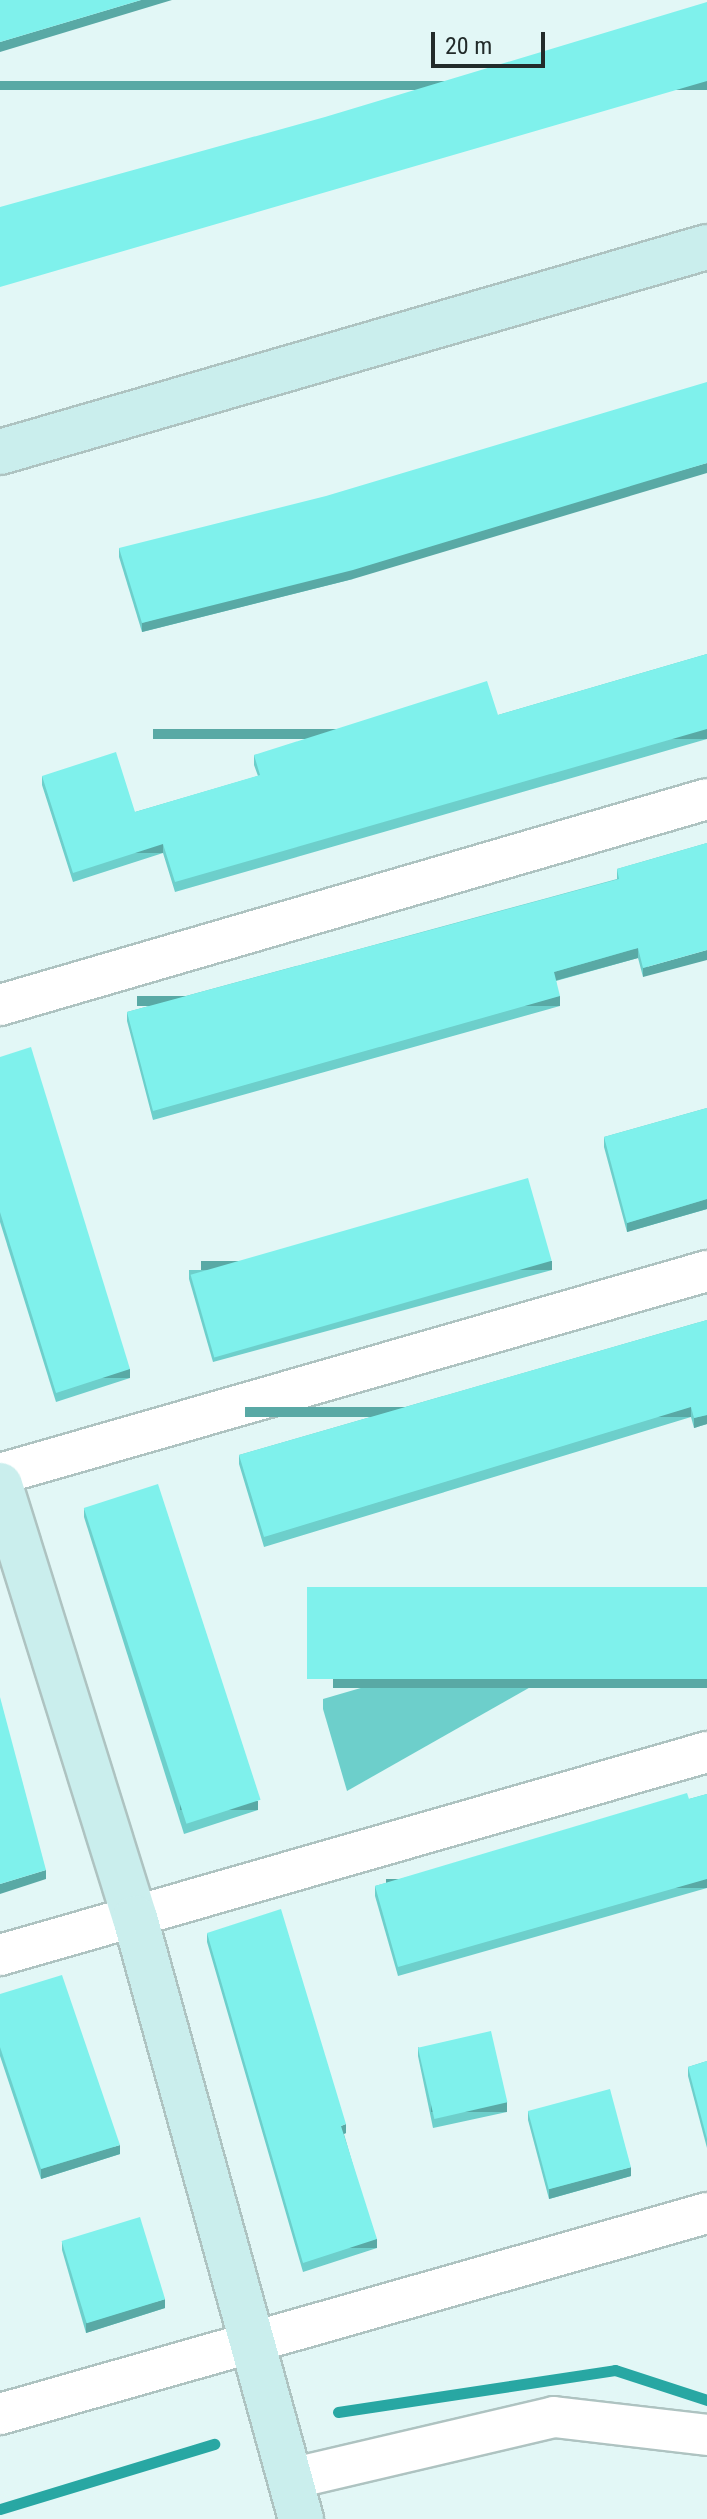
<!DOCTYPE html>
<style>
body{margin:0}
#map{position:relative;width:707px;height:2519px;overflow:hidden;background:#e2f7f6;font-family:"Roboto Condensed",sans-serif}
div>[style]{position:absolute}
.stream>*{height:11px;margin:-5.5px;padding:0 5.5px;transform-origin:5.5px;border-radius:5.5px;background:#28a7a3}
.roads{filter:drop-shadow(2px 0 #aec3c1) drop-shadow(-2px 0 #aec3c1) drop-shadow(0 2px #aec3c1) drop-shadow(0 -2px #aec3c1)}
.street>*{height:40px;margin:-20px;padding:0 20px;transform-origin:20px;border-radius:20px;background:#fff}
.secondary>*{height:44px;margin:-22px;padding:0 22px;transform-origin:22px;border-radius:22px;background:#caeeed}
.wall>*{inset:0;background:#6dcfcb}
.shaded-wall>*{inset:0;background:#59a9a5;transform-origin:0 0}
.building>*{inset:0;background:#7ff1ec;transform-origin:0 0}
span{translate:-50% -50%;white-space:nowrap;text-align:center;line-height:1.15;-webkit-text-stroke:8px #e2f7f6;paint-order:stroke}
.scale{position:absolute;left:431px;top:32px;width:114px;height:36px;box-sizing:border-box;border:4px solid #222b2a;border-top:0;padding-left:10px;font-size:24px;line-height:28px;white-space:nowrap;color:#222b2a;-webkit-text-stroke:6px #e2f7f6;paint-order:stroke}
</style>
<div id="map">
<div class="stream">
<i style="left:338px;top:2412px;width:280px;rotate:-8.6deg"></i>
<i style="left:615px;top:2370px;width:97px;rotate:18.1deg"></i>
<i style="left:0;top:2509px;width:224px;rotate:-16.9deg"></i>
</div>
<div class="roads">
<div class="street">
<i style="left:0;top:1005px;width:736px;rotate:-16.24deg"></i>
<i style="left:0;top:1474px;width:736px;rotate:-16.02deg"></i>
<i style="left:0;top:1955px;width:736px;rotate:-16.02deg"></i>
<i style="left:0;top:2414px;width:735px;rotate:-15.87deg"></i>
<i style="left:290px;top:2479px;width:271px;rotate:-13.2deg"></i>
<i style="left:554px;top:2417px;width:154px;rotate:6.7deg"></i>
</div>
<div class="secondary">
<i style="left:0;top:452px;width:736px;rotate:-16.17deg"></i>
<i style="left:0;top:1485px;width:454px;rotate:72.7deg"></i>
<i style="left:135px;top:1918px;width:624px;rotate:74.56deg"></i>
</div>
</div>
<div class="wall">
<i style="clip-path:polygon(119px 548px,353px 579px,142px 632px,119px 557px)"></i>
<i style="clip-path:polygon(707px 654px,707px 739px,175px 892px,163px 853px,73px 882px,42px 785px,42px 776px,135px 812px,258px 776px,254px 765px,254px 755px,498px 715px)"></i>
<i style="clip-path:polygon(707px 843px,643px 977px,638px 958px,556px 981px,560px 1006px,153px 1120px,127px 1021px,127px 1012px,617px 879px,617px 869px)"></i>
<i style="clip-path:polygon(0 1057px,130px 1378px,56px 1402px,0 1222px)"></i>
<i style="clip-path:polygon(707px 1108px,707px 1209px,627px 1232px,604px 1147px,604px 1137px)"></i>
<i style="clip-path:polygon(189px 1270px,552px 1270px,213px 1362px,189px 1279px)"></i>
<i style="clip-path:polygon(707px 1320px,707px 1424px,694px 1428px,691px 1417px,264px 1547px,239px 1464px,239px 1455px)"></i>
<i style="clip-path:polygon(84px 1508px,258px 1810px,184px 1834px,84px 1517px)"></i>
<i style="clip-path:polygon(707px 1587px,347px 1791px,323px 1709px,323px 1699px)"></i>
<i style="clip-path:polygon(707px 1794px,707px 1888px,398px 1976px,375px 1896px,375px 1886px)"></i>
<i style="clip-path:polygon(207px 1933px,346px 2133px,344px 2134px,377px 2248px,303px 2272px,207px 1942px)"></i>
<i style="clip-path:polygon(0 1994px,120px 2154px,41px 2179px,0 2056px)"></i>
<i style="clip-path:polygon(418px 2047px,507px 2112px,433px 2128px,418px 2056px)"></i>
<i style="clip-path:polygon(707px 2061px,707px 2148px,688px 2076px,688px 2067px)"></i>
<i style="clip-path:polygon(528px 2111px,631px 2176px,549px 2199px,528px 2120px)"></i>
<i style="clip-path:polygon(62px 2241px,165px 2308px,86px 2333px,62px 2250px)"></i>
</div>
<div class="shaded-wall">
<i style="clip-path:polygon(141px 0,172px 0,0 52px,0 42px)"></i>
<i style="left:707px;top:81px;width:9px;height:736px;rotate:90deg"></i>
<i style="clip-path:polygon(707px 463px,707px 473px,353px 579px,142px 632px,142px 623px)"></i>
<i style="left:707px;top:729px;width:10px;height:554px;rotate:90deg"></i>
<i style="left:163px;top:844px;width:9px;height:95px;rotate:90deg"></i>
<i style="clip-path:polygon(638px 948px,638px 958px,554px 981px,554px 972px)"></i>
<i style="clip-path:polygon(707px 950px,707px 960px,643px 977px,643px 968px)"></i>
<i style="left:560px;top:996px;width:10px;height:423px;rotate:90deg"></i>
<i style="clip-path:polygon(707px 1199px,707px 1209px,627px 1232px,627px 1223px)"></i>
<i style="left:552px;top:1261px;width:9px;height:351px;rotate:90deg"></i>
<i style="left:130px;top:1369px;width:9px;height:78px;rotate:90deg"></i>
<i style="left:691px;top:1407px;width:10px;height:446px;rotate:90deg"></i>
<i style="clip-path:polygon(707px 1415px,707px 1424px,694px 1428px,694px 1418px)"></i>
<i style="left:707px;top:1679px;width:9px;height:374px;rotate:90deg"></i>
<i style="left:258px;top:1801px;width:9px;height:78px;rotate:90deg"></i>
<i style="clip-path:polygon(46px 1870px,46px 1879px,0 1894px,0 1884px)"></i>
<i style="left:707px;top:1879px;width:9px;height:321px;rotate:90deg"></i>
<i style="left:507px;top:2102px;width:10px;height:76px;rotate:90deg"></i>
<i style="clip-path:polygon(346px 2124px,346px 2133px,341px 2135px,341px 2126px)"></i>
<i style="clip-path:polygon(120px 2145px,120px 2154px,41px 2179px,41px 2169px)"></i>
<i style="clip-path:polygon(631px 2167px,631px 2176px,549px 2199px,549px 2189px)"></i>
<i style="left:377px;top:2239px;width:9px;height:78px;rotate:90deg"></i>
<i style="clip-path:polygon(165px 2299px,165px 2308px,86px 2333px,86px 2323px)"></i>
</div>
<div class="building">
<i style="clip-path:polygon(0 0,141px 0,0 42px)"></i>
<i style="clip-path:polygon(707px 2px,707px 81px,0 287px,0 207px,325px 117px)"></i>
<i style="clip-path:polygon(707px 382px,707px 463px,353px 570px,142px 623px,119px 548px,326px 496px)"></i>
<i style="clip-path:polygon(707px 654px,707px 729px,175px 882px,163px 844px,73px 873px,42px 776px,116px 752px,135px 812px,260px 775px,254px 755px,487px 681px,498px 715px)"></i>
<i style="clip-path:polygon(707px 843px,707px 950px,643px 968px,638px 948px,554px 972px,560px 996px,153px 1111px,127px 1012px,619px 879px,617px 869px)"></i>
<i style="clip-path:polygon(31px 1047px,130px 1369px,56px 1393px,0 1212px,0 1057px)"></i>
<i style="clip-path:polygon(707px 1108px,707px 1199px,627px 1223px,604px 1137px)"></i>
<i style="left:528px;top:1178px;width:86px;height:351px;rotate:74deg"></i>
<i style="clip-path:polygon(707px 1320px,707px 1415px,694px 1418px,691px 1407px,264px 1537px,239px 1455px)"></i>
<i style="left:158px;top:1484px;width:332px;height:78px;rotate:72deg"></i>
<i style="left:707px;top:1587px;width:92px;height:400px;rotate:90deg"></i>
<i style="clip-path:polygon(0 1697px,46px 1870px,0 1884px)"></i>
<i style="clip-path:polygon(687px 1793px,689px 1799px,707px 1794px,707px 1879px,398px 1967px,375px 1886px)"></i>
<i style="clip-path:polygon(281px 1909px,346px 2124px,341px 2126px,377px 2239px,303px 2263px,207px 1933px)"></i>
<i style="clip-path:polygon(62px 1975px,120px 2145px,41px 2169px,0 2047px,0 1994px)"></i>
<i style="left:491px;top:2031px;width:73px;height:75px;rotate:77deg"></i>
<i style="clip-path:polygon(707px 2061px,707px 2139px,688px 2067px)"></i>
<i style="left:610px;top:2089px;width:81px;height:85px;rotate:75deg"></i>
<i style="left:140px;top:2217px;width:86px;height:82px;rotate:73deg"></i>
</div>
<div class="scale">20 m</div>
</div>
